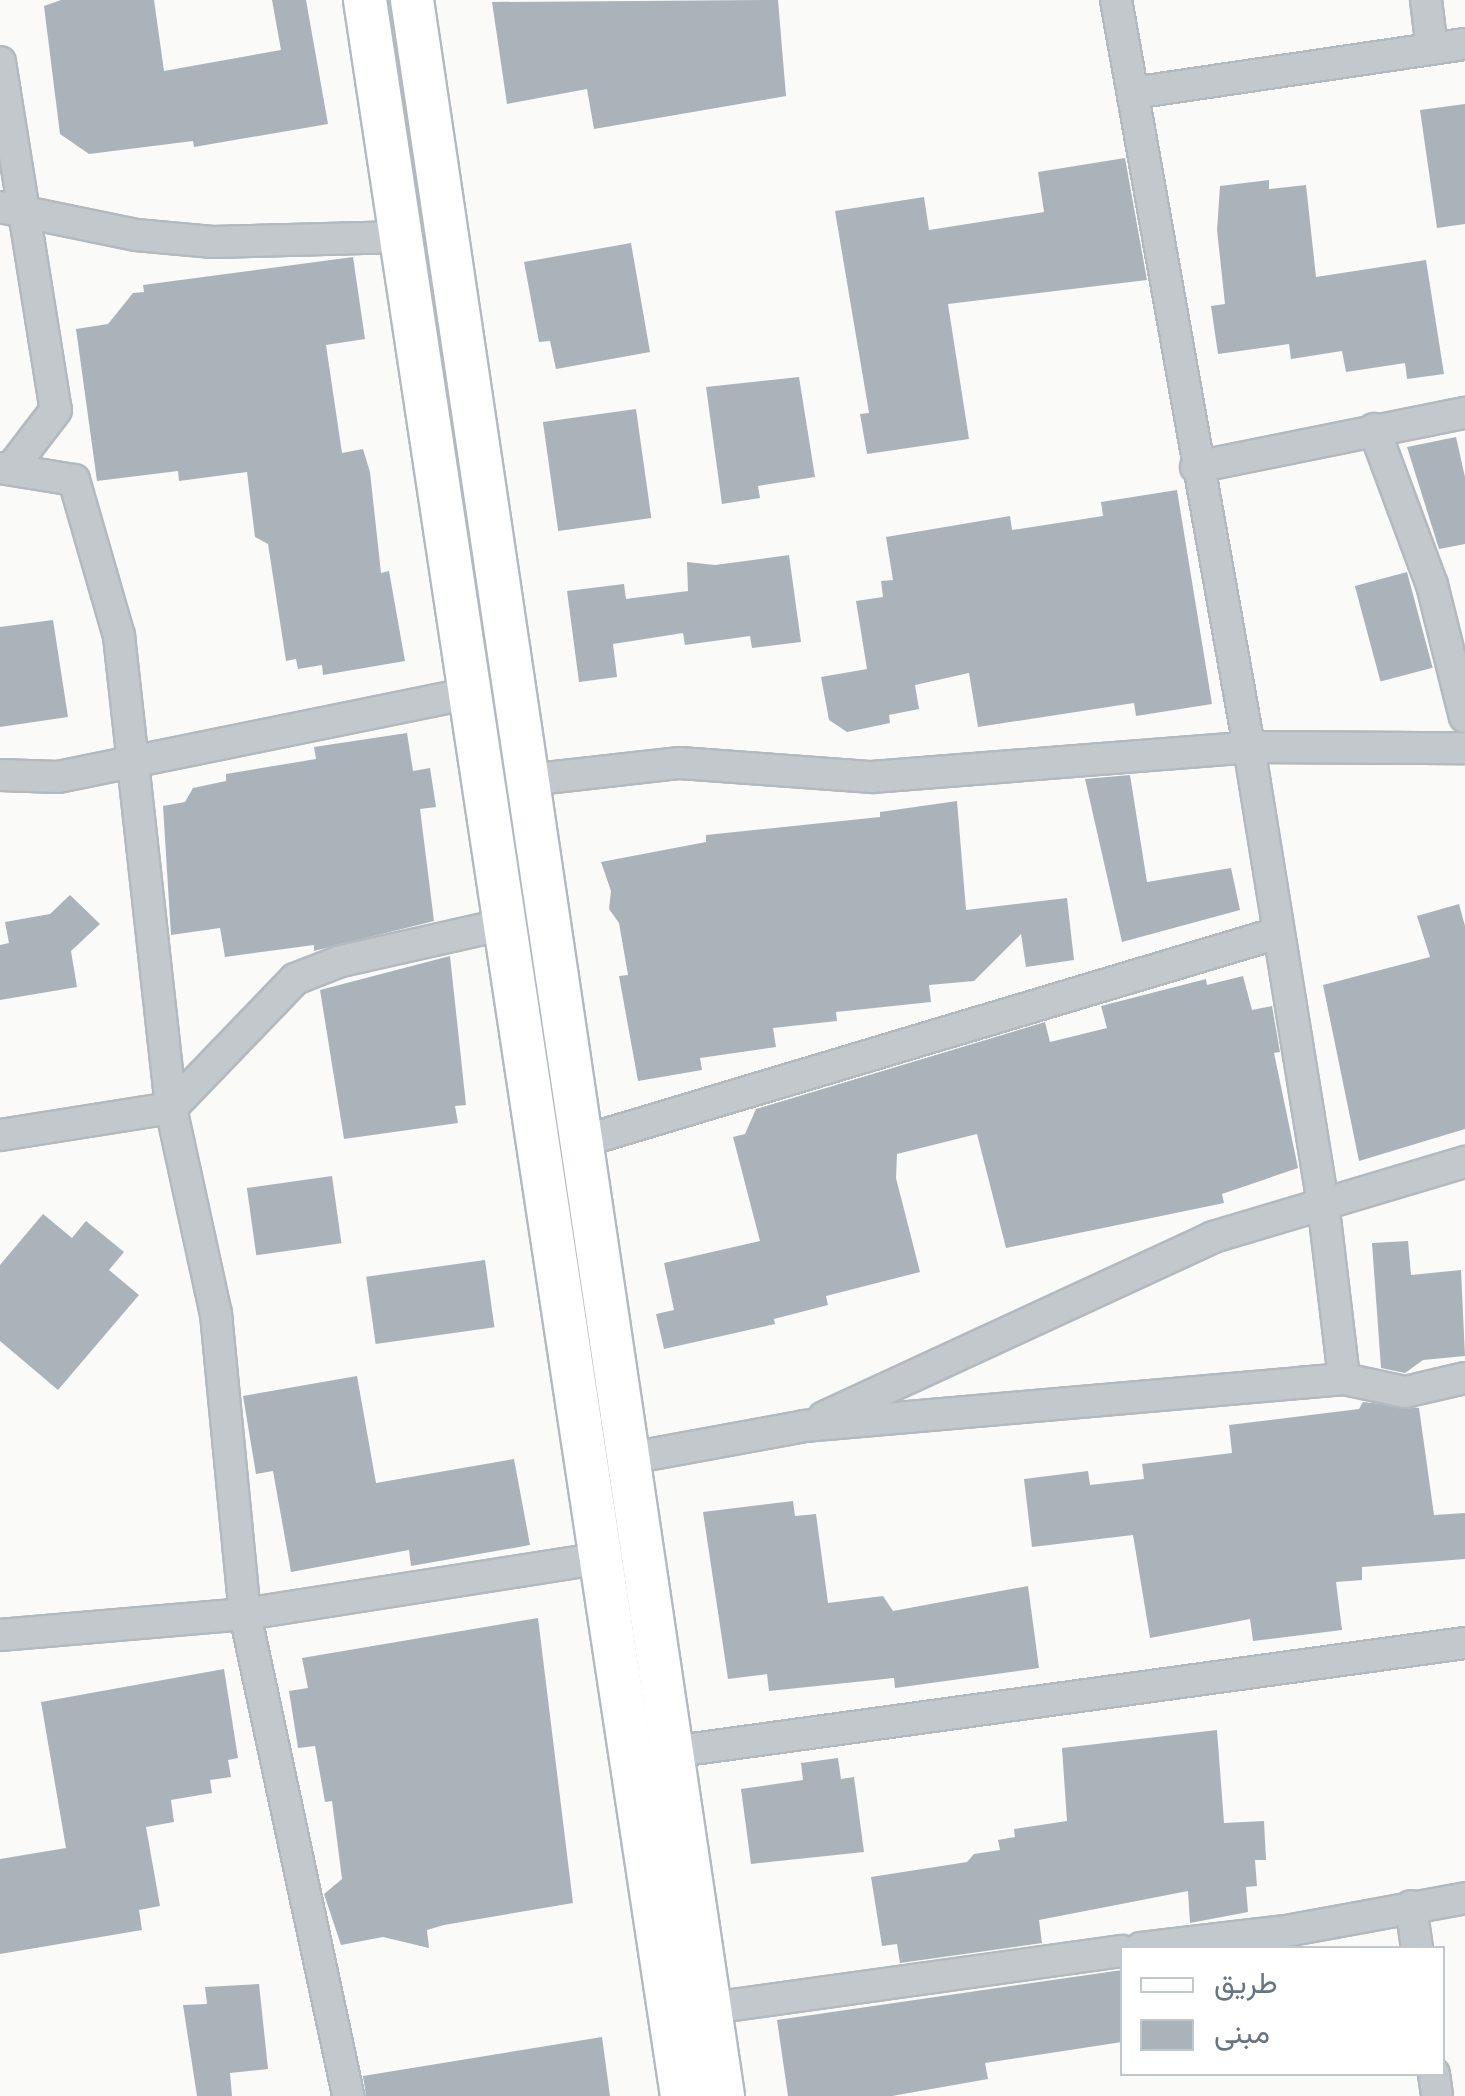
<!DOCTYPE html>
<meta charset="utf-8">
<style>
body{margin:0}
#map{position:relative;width:1465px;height:2096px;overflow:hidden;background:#fafaf8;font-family:Ubuntu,Vazirmatn,sans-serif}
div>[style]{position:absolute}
.building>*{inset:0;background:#aab3b9;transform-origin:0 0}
.roads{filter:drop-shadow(2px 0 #b3babf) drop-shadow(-2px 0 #b3babf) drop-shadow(0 2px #b3babf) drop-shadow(0 -2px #b3babf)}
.street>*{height:30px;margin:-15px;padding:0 15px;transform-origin:15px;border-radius:15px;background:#c3c8cc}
.secondary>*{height:42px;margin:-21px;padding:0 21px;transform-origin:21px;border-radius:21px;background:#fff}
span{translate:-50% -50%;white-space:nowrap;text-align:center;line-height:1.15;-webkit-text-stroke:10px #fff;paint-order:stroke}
.legend{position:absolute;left:1120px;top:1946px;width:325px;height:130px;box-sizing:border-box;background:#fff;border:2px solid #c1c8cd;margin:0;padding:12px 18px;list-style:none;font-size:30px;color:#657683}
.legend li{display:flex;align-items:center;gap:20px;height:50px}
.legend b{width:50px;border:2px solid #c1c8cd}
</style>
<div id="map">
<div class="building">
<i style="clip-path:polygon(61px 0,154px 0,164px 71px,281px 50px,272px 0,306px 0,328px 124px,194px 147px,193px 141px,89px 154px,60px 134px,44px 6px)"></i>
<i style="clip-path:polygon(778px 0,786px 96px,594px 129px,587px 89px,507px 104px,492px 2px)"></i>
<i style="clip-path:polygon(1465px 104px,1465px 224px,1437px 228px,1420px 110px)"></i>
<i style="clip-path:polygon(1125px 158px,1147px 280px,948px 304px,969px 439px,867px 454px,860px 414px,869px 413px,835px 211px,924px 197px,929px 230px,1044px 212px,1038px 172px)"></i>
<i style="clip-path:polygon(1269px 180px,1269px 189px,1306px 185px,1316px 277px,1426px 260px,1444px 374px,1407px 379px,1405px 363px,1346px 372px,1342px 351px,1291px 359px,1289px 344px,1218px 354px,1211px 306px,1225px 304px,1217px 230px,1220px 186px)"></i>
<i style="clip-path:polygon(631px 243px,650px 352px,556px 369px,550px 341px,539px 342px,524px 262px)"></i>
<i style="clip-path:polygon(353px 257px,365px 339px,326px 345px,342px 453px,363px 449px,370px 472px,381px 573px,389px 571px,405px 661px,323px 675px,322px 665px,298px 669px,296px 659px,286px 661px,268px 544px,255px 537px,247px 472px,179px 481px,178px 471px,97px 481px,76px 329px,108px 324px,133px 293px,144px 292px,143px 285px)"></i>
<i style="clip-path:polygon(799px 377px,815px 477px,758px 486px,760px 498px,722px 504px,706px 387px)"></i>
<i style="left:636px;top:409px;width:110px;height:94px;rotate:82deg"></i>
<i style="clip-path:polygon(1456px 437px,1465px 477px,1465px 544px,1439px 549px,1407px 447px)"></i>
<i style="clip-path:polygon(1177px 490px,1212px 704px,1136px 716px,1134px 703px,978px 727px,969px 673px,915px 685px,919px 709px,889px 715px,890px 723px,847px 732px,829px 720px,821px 677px,867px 669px,856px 601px,883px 597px,881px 581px,893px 580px,886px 537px,1010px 516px,1012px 530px,1103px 516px,1101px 502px)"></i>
<i style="clip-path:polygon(789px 555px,801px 642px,752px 648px,750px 636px,685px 645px,683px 633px,613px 644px,617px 677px,579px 682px,567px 591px,624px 584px,626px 599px,688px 591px,687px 562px,715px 565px)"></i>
<i style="left:1407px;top:572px;width:99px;height:54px;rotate:75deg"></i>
<i style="clip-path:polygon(53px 620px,68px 717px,0 727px,0 627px)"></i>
<i style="clip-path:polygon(407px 733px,413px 771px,430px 768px,436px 807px,420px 809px,434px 921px,314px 951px,314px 945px,225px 957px,220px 928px,171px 935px,163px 806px,185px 802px,193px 788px,226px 781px,226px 774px,316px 759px,314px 747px)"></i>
<i style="clip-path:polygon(1130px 775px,1147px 882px,1231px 868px,1240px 910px,1122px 942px,1085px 779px)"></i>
<i style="clip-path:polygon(957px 801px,966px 910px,1067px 898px,1074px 960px,1026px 967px,1021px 934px,974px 981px,929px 985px,931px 1002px,836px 1012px,837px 1021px,773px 1028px,776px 1047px,700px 1058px,702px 1070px,638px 1081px,619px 976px,628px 975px,619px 923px,609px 909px,611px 891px,601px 862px,706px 842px,706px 835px,880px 817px,880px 812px)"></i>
<i style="clip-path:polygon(70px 895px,100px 924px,71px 951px,77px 987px,0 1000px,0 945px,9px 943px,5px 922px,50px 914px)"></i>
<i style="clip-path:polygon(1459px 904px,1465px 926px,1465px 1129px,1359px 1161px,1323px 985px,1430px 957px,1417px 916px)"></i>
<i style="clip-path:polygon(450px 956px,466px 1105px,455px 1106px,458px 1123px,344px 1139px,320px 990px)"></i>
<i style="clip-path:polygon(1243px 976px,1252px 1010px,1272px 1006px,1280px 1052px,1274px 1053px,1298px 1168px,1222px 1194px,1224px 1203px,1006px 1248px,977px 1134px,897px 1154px,896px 1178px,920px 1272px,826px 1296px,828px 1305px,774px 1319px,775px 1324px,664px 1349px,656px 1314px,674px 1310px,664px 1263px,760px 1241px,733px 1137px,745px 1134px,756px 1109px,1045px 1022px,1050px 1042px,1107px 1028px,1101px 1006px,1206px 979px,1207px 985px)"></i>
<i style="left:332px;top:1176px;width:68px;height:86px;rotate:82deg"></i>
<i style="clip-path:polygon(43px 1214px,72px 1238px,86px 1221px,124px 1252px,109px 1270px,139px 1295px,58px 1390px,0 1341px,0 1265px)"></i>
<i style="clip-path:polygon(1408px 1241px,1411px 1275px,1461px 1270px,1465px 1356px,1423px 1360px,1405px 1373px,1381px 1368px,1372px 1243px)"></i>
<i style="left:485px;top:1260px;width:68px;height:120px;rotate:82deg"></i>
<i style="clip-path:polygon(357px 1376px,376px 1483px,514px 1459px,530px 1545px,411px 1566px,409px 1550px,291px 1572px,273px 1471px,256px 1474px,243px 1396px)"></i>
<i style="clip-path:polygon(1363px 1402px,1419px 1408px,1434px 1515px,1465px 1513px,1465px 1559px,1362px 1567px,1362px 1580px,1336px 1582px,1342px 1630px,1253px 1641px,1250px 1619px,1150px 1638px,1133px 1535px,1032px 1547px,1024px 1479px,1088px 1471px,1090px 1485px,1144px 1479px,1142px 1464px,1232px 1453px,1229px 1425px,1359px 1409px)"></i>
<i style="clip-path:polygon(793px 1501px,795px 1516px,816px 1514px,828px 1603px,883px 1596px,893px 1611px,1028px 1586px,1039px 1668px,895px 1688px,894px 1678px,769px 1691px,767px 1674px,728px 1679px,703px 1512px)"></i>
<i style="clip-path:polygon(538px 1618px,573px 1903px,444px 1925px,427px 1930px,429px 1948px,383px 1937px,341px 1945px,324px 1894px,342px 1879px,332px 1801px,325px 1802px,315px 1746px,298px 1748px,289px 1691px,308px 1688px,302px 1658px)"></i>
<i style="clip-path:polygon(224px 1669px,238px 1758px,228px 1760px,231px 1777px,210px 1780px,212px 1793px,171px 1800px,174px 1822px,146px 1827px,160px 1906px,139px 1910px,142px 1930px,0 1954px,0 1859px,66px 1848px,41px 1702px)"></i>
<i style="clip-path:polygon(1217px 1730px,1224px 1823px,1264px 1821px,1266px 1860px,1255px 1860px,1257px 1886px,1246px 1887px,1248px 1912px,1190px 1923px,1188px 1891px,1039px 1920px,1042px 1943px,900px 1963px,897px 1944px,882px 1946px,871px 1877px,967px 1862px,974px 1854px,1000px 1850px,998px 1840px,1015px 1837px,1014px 1829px,1067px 1821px,1062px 1748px)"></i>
<i style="clip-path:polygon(838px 1758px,841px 1779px,854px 1777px,864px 1852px,751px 1864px,741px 1789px,803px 1780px,801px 1763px)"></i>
<i style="clip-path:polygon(1122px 1970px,1122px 2042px,985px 2063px,988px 2079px,892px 2096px,788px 2096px,777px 2020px)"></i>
<i style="clip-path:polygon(259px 1984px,268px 2069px,230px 2073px,232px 2096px,197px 2096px,183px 2005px,207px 2004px,205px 1987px)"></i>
<i style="clip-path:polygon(602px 2037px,610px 2096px,366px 2096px,363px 2076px)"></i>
</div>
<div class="roads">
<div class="street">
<i style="left:1116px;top:0;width:759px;rotate:79.9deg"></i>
<i style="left:1249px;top:747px;width:461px;rotate:80.8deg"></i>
<i style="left:1323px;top:1202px;width:178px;rotate:83.2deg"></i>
<i style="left:1426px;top:0;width:49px;rotate:83deg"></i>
<i style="left:0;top:62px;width:352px;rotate:80.9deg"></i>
<i style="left:56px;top:410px;width:71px;rotate:127.5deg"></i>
<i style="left:1133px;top:93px;width:336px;rotate:-8.4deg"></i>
<i style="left:0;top:207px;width:139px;rotate:11.6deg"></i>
<i style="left:136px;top:235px;width:77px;rotate:5.2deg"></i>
<i style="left:213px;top:242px;width:188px;rotate:-1.5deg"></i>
<i style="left:1374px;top:429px;width:166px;rotate:69.6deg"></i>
<i style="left:1432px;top:585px;width:136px;rotate:76deg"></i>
<i style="left:1196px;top:467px;width:274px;rotate:-11.4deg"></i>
<i style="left:0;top:468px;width:75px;rotate:9.2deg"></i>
<i style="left:74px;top:480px;width:162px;rotate:73.9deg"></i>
<i style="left:119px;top:636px;width:475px;rotate:83.7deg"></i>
<i style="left:171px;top:1108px;width:211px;rotate:77.7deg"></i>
<i style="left:216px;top:1314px;width:301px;rotate:84.5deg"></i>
<i style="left:245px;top:1614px;width:493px;rotate:77.9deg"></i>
<i style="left:0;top:775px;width:58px;rotate:2deg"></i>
<i style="left:58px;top:777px;width:420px;rotate:-11.5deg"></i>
<i style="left:528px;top:780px;width:153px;rotate:-6.4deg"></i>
<i style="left:680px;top:763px;width:193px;rotate:4.2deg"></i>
<i style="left:872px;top:777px;width:378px;rotate:-4.5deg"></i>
<i style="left:1249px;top:747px;width:216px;rotate:0.3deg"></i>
<i style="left:0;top:1135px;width:173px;rotate:-9deg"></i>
<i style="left:171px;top:1108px;width:179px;rotate:-46.1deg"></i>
<i style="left:295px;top:979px;width:49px;rotate:-21.4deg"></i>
<i style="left:341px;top:961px;width:168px;rotate:-12.7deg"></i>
<i style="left:580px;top:1142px;width:729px;rotate:-16.67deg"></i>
<i style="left:824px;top:1417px;width:429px;rotate:-24.8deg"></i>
<i style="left:1213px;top:1237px;width:263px;rotate:-16.6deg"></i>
<i style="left:625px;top:1459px;width:182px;rotate:-10.4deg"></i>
<i style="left:804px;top:1426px;width:542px;rotate:-4.97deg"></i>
<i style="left:1344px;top:1379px;width:62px;rotate:12deg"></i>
<i style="left:1405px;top:1392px;width:62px;rotate:-13.1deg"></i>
<i style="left:0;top:1635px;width:246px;rotate:-4.9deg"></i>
<i style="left:245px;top:1614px;width:362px;rotate:-8.9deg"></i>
<i style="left:671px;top:1752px;width:801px;rotate:-7.82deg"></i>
<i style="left:1411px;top:1906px;width:42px;rotate:81.9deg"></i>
<i style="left:1141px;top:1948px;width:146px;rotate:-6.7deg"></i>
<i style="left:1286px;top:1931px;width:182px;rotate:-10.4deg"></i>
<i style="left:711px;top:2008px;width:415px;rotate:-7.9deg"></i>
<i style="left:1434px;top:2074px;width:22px;rotate:82deg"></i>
</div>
<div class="secondary">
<i style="left:365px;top:0;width:2120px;rotate:81.4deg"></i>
<i style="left:412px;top:0;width:2119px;rotate:81.56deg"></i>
</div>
</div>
<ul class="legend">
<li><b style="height:12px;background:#fff"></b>طريق</li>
<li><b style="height:28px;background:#aab3b9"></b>مبنى</li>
</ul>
</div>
